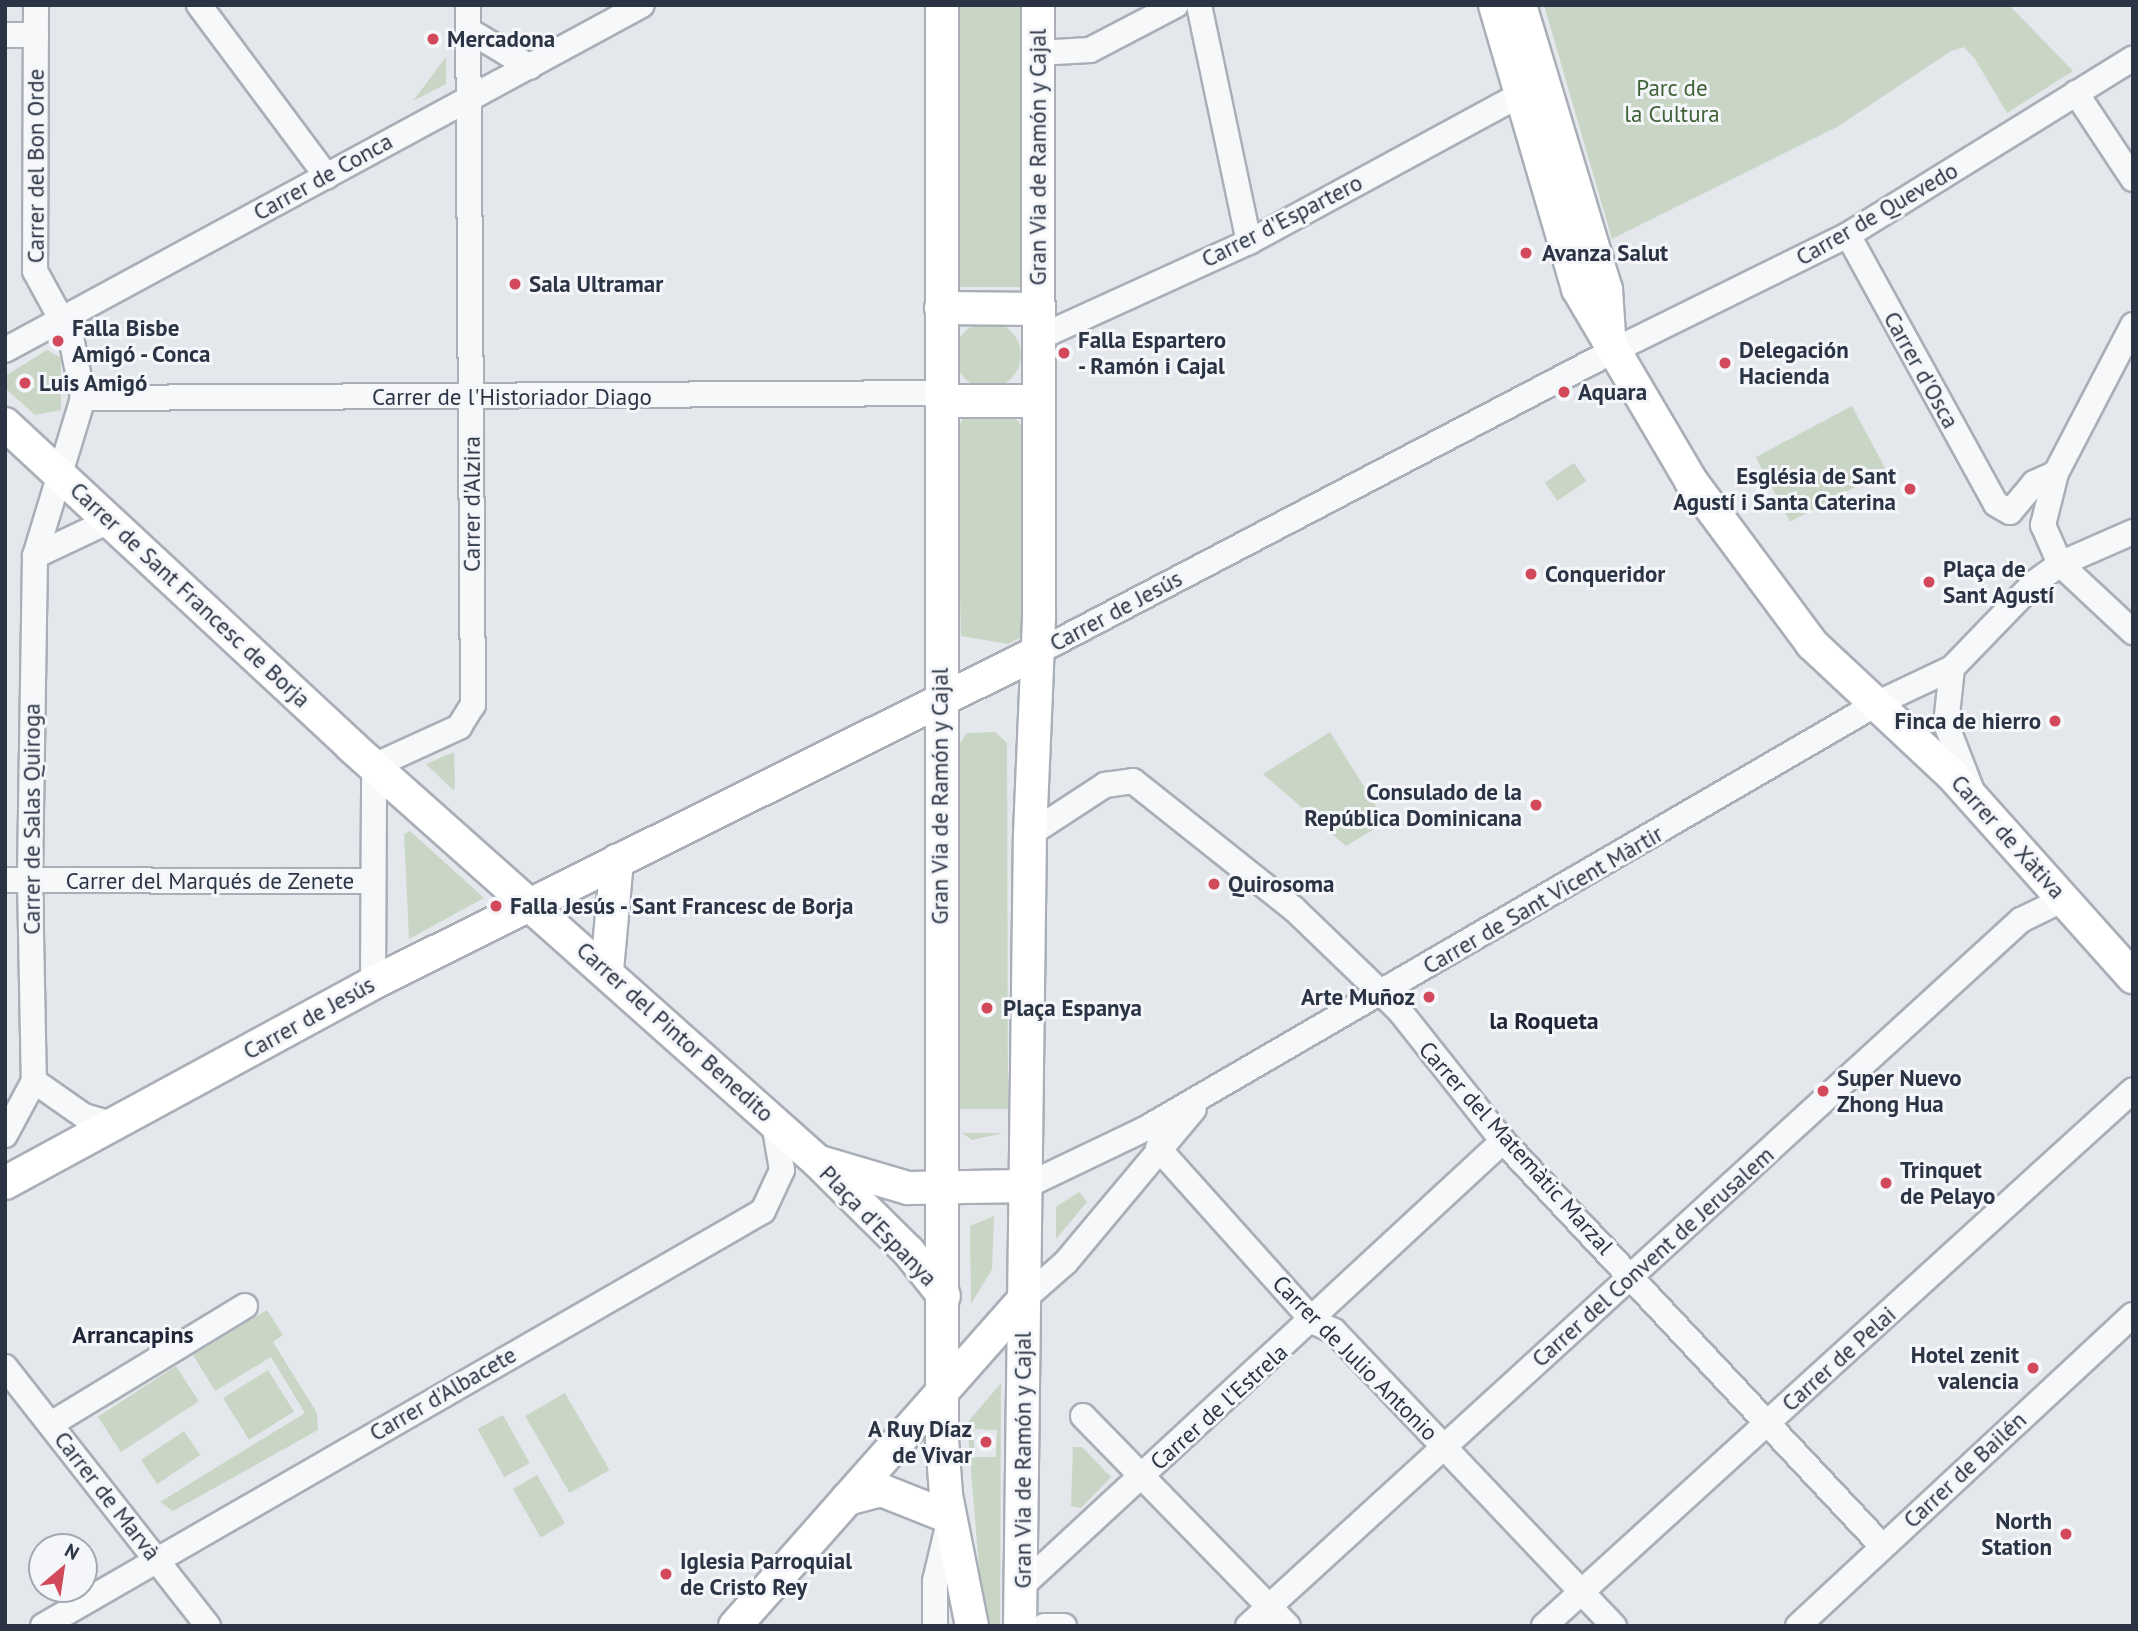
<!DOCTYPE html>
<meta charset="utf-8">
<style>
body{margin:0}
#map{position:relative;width:2138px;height:1631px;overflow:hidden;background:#e4e7ec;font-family:"PT Sans",sans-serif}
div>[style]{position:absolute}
.green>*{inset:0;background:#c9d6c5;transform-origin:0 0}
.round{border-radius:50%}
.roads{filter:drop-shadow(2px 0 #a9aeb7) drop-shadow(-2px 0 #a9aeb7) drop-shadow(0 2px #a9aeb7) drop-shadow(0 -2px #a9aeb7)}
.minor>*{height:24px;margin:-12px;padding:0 12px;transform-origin:12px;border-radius:12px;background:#f7f8fa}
.major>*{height:32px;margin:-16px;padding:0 16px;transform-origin:16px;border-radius:16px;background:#fff}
.dots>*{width:19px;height:19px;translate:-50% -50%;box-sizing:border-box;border:4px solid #f4f6f9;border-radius:50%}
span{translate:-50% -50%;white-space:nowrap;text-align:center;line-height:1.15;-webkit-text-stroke:6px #f4f6f9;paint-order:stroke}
.poi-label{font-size:23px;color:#2b3445;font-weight:700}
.left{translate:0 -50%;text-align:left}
.right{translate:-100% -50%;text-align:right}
.park-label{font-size:23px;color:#3f6138}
.street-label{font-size:23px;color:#2b3445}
.neighbourhood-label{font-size:24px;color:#1d2536;font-weight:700}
.frame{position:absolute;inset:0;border:7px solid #2b3445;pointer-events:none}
.north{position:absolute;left:28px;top:1533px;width:70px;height:70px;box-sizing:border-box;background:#f4f6f9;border:2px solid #a4a8b1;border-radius:50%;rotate:29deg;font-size:19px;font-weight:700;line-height:28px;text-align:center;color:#2b3445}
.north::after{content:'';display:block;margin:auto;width:24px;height:32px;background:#d1495b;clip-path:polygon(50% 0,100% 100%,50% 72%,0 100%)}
</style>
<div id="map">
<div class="green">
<i style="left:954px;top:5px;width:69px;height:282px"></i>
<i style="clip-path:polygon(1544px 5px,2009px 5px,2073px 71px,2007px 113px,1975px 59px,1964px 47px,1951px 51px,1837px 127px,1612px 239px)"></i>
<i style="clip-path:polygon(446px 57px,446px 84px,413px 101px)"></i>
<i class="round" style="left:955px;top:322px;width:66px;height:66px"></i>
<i style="clip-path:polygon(evenodd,47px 350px,61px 358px,61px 410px,35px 415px,6px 389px,5px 376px,47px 350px,28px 374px,35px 386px,24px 393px,17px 384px,28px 374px)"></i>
<i style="left:1852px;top:406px;width:73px;height:109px;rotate:62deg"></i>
<i style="clip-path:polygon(964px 417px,1014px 417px,1022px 426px,1023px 624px,1020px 638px,1008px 644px,961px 636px,956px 431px)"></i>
<i style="left:1574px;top:463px;width:22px;height:35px;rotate:56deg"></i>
<i style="clip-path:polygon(995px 732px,1007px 743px,1008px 1109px,959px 1109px,960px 743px,967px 733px)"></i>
<i style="clip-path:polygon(1330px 732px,1386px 822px,1346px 846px,1263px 774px)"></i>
<i style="clip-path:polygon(454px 752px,455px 788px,453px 790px,426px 764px)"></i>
<i style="clip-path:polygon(410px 831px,484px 898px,409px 939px,404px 834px)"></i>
<i style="clip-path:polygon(962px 1133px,1003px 1133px,972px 1140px)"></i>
<i style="clip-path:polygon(1079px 1192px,1087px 1202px,1056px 1239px,1056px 1207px)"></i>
<i style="clip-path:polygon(994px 1216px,992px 1269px,971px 1304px,970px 1226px)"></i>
<i style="clip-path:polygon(267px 1310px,283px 1335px,273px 1342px,317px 1413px,318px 1430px,173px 1511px,160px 1502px,305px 1413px,271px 1357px,215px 1391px,193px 1355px)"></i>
<i style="left:176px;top:1366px;width:42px;height:93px;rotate:57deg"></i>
<i style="left:268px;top:1370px;width:49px;height:53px;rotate:58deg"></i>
<i style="clip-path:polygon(evenodd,1001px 1383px,1000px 1626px,984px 1626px,967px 1423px,1001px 1383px,974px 1429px,997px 1430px,996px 1457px,974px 1457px,974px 1429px)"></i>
<i style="left:565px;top:1393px;width:89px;height:46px;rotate:60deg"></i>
<i style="left:503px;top:1415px;width:55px;height:29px;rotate:61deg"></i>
<i style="left:184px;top:1431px;width:29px;height:52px;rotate:56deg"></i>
<i style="clip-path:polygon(1073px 1447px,1082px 1447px,1111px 1477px,1081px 1508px,1071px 1506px)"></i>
<i style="left:537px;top:1475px;width:56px;height:28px;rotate:60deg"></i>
</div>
<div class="roads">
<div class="minor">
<i style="left:36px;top:5px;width:266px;rotate:90.2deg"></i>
<i style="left:35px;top:271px;width:75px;rotate:61.4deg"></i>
<i style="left:71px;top:337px;width:62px;rotate:78.9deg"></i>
<i style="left:83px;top:398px;width:165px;rotate:106.9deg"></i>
<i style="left:35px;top:556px;width:324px;rotate:90.9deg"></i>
<i style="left:30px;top:880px;width:201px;rotate:88.9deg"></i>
<i style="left:34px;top:1081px;width:61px;rotate:35deg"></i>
<i style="left:84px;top:1116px;width:33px;rotate:16deg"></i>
<i style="left:199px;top:5px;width:214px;rotate:53.3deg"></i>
<i style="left:1199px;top:5px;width:242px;rotate:78.1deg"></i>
<i style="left:468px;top:30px;width:72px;rotate:30.8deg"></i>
<i style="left:5px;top:35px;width:31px"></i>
<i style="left:1038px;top:53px;width:52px;rotate:-3.3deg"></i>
<i style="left:1090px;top:50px;width:97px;rotate:-27.6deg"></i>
<i style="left:2076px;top:93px;width:103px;rotate:56.5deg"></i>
<i style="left:1848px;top:235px;width:307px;rotate:61.2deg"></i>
<i style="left:1996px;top:504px;width:16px;rotate:30deg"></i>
<i style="left:2010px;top:512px;width:38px;rotate:-50deg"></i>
<i style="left:2034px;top:483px;width:24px;rotate:-24deg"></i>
<i style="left:2133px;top:325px;width:167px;rotate:117.5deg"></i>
<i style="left:2056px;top:473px;width:54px;rotate:104deg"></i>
<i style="left:2043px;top:525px;width:43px;rotate:66.4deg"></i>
<i style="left:2060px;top:564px;width:100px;rotate:43deg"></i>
<i style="left:1038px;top:338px;width:232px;rotate:-24.5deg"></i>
<i style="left:1249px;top:242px;width:308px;rotate:-28.5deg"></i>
<i style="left:5px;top:350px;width:724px;rotate:-28.44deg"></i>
<i style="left:83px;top:398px;width:858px;rotate:-0.33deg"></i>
<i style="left:35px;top:556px;width:84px;rotate:-25.3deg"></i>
<i style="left:1036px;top:653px;width:649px;rotate:-27.63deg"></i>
<i style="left:1611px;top:352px;width:264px;rotate:-26.3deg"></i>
<i style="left:1848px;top:235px;width:335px;rotate:-31.8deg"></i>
<i style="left:1952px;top:668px;width:56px;rotate:96.1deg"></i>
<i style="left:1946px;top:724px;width:72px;rotate:68.8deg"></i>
<i style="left:1030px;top:834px;width:90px;rotate:-33.2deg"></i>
<i style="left:1105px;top:785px;width:28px;rotate:-8deg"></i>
<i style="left:1133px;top:781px;width:206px;rotate:38.5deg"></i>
<i style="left:1294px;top:909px;width:146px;rotate:43.9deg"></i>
<i style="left:1399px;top:1010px;width:167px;rotate:51.6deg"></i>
<i style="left:1503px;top:1141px;width:556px;rotate:46.89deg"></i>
<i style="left:5px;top:880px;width:368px;rotate:0.2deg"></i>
<i style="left:373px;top:983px;width:217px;rotate:-89.7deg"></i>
<i style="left:374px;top:766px;width:94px;rotate:-24.6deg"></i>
<i style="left:459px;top:727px;width:26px;rotate:-58deg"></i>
<i style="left:473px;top:705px;width:700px;rotate:-90.41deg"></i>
<i style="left:5px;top:1135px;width:61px;rotate:-61.8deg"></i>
<i style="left:1158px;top:1148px;width:234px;rotate:48.1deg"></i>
<i style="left:1314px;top:1322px;width:22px;rotate:24deg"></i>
<i style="left:1334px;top:1331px;width:407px;rotate:46.5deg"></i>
<i style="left:1026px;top:1186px;width:132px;rotate:-25.6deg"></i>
<i style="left:1145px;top:1129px;width:846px;rotate:-30.17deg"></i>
<i style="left:1876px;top:704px;width:84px;rotate:-25.3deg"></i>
<i style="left:1952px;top:668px;width:118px;rotate:-46deg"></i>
<i style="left:2034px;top:583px;width:32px;rotate:-36deg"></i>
<i style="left:2060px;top:564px;width:80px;rotate:-23.7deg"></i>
<i style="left:1024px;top:1299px;width:56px;rotate:-41.4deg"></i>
<i style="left:1066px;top:1262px;width:199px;rotate:-50.1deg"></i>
<i style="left:5px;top:1367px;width:329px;rotate:51.9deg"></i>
<i style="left:1083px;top:1416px;width:293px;rotate:45.7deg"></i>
<i style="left:51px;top:1424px;width:227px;rotate:-31.3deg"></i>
<i style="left:1023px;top:1585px;width:654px;rotate:-42.77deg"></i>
<i style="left:43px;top:1626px;width:831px;rotate:-29.96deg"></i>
<i style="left:763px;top:1211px;width:45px;rotate:-65.1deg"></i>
<i style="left:782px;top:1170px;width:48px;rotate:-99.7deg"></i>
<i style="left:935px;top:1626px;width:45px;rotate:-90deg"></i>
<i style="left:935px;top:1581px;width:61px;rotate:-76.7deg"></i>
<i style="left:1044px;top:1626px;width:20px"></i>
<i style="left:1248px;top:1626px;width:1047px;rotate:-42.41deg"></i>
<i style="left:2021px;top:920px;width:48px;rotate:-26deg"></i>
<i style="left:1544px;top:1626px;width:796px;rotate:-42.3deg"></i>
<i style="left:1798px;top:1626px;width:457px;rotate:-42.9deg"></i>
</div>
<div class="major">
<i style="left:942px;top:5px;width:1434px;rotate:90deg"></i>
<i style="left:942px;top:1439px;width:56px;rotate:85.9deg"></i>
<i style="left:946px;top:1495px;width:134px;rotate:78.8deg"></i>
<i style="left:1495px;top:5px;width:296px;rotate:73.7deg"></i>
<i style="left:1578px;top:289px;width:223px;rotate:59.5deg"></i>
<i style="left:1691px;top:481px;width:203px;rotate:53.4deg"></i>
<i style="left:1812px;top:644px;width:193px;rotate:43.1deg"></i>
<i style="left:1953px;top:776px;width:270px;rotate:48.2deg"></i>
<i style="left:1520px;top:5px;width:297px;rotate:73.2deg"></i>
<i style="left:1606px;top:289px;width:47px;rotate:86.3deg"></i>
<i style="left:941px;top:308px;width:97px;rotate:0.6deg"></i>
<i style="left:941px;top:401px;width:95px"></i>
<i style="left:5px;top:424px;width:473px;rotate:42.9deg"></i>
<i style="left:351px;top:746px;width:623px;rotate:41.68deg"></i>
<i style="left:816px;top:1160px;width:131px;rotate:44.7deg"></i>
<i style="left:909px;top:1252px;width:56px;rotate:51.5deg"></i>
<i style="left:607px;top:970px;width:110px;rotate:-84.8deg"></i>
<i style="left:820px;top:1162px;width:92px;rotate:16.5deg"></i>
<i style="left:908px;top:1188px;width:118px;rotate:-1deg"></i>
<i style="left:5px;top:1183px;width:419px;rotate:-28.5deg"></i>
<i style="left:373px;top:983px;width:741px;rotate:-26.46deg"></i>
<i style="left:847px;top:1499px;width:35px;rotate:-15deg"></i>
<i style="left:881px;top:1490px;width:73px;rotate:21.7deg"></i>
<i style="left:735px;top:1626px;width:436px;rotate:-48.5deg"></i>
<i style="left:1020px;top:1626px;width:792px;rotate:-89.28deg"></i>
<i style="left:1030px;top:834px;width:218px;rotate:-87.6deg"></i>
<i style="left:1039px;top:616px;width:611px;rotate:-90.09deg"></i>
</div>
</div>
<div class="dots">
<i style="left:433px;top:39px;background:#d1495b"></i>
<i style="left:1526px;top:253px;background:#d1495b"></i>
<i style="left:515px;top:284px;background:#d1495b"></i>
<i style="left:58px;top:341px;background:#d1495b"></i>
<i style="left:1064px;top:353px;background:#d1495b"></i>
<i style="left:1725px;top:363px;background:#d1495b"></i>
<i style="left:25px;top:383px;background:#d1495b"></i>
<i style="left:1564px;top:392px;background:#d1495b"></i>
<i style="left:1910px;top:489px;background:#d1495b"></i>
<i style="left:1531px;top:574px;background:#d1495b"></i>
<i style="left:1929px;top:582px;background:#d1495b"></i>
<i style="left:2055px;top:721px;background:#d1495b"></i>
<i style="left:1536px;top:805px;background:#d1495b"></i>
<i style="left:1214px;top:884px;background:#d1495b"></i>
<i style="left:496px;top:906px;background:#d1495b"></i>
<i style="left:1429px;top:997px;background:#d1495b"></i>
<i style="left:987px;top:1008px;background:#d1495b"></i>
<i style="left:1823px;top:1091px;background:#d1495b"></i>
<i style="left:1886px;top:1183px;background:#d1495b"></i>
<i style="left:2033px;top:1368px;background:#d1495b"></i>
<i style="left:986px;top:1442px;background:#d1495b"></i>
<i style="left:2066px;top:1534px;background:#d1495b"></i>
<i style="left:666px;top:1574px;background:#d1495b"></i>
</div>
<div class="poi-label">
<span class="left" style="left:447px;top:39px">Mercadona</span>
<span class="left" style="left:1542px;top:253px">Avanza Salut</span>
<span class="left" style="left:529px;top:284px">Sala Ultramar</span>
<span class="left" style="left:72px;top:341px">Falla Bisbe<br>Amigó - Conca</span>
<span class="left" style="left:1078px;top:353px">Falla Espartero<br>- Ramón i Cajal</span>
<span class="left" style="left:1739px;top:363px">Delegación<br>Hacienda</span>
<span class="left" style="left:39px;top:383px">Luis Amigó</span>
<span class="left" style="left:1578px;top:392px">Aquara</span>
<span class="right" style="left:1896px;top:489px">Església de Sant<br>Agustí i Santa Caterina</span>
<span class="left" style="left:1943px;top:582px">Plaça de<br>Sant Agustí</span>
<span class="left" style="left:1545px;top:574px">Conqueridor</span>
<span class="right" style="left:2041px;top:721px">Finca de hierro</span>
<span class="right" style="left:1522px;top:805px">Consulado de la<br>República Dominicana</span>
<span class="left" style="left:1228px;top:884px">Quirosoma</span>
<span class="left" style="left:510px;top:906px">Falla Jesús - Sant Francesc de Borja</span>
<span class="right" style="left:1415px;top:997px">Arte Muñoz</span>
<span class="left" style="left:1003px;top:1008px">Plaça Espanya</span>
<span class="left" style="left:1837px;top:1091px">Super Nuevo<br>Zhong Hua</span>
<span class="left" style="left:1900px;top:1183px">Trinquet<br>de Pelayo</span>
<span class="right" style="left:2019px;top:1368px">Hotel zenit<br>valencia</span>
<span class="right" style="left:972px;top:1442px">A Ruy Díaz<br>de Vivar</span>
<span class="right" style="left:2052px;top:1534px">North<br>Station</span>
<span class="left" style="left:680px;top:1574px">Iglesia Parroquial<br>de Cristo Rey</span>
</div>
<div class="park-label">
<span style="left:1672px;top:101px">Parc de<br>la Cultura</span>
</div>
<div class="street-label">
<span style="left:1038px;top:157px;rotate:-90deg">Gran Via de Ramón y Cajal</span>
<span style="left:36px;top:166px;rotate:-90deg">Carrer del Bon Orde</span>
<span style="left:323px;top:177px;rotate:-29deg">Carrer de Conca</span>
<span style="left:1877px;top:214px;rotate:-30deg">Carrer de Quevedo</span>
<span style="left:1282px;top:221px;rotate:-27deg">Carrer d'Espartero</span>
<span style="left:1921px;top:370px;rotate:61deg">Carrer d'Osca</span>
<span style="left:512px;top:397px">Carrer de l'Historiador Diago</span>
<span style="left:472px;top:504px;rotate:-90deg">Carrer d'Alzira</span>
<span style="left:190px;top:595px;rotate:43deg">Carrer de Sant Francesc de Borja</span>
<span style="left:1116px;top:611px;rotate:-28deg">Carrer de Jesús</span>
<span style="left:940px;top:796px;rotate:-90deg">Gran Via de Ramón y Cajal</span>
<span style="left:32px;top:819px;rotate:-90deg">Carrer de Salas Quiroga</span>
<span style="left:2008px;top:837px;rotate:48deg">Carrer de Xàtiva</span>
<span style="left:210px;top:881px">Carrer del Marqués de Zenete</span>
<span style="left:1543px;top:900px;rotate:-30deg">Carrer de Sant Vicent Màrtir</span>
<span style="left:309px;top:1018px;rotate:-29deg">Carrer de Jesús</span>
<span style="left:675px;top:1032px;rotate:42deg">Carrer del Pintor Benedito</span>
<span style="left:1516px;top:1148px;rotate:48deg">Carrer del Matemàtic Marzal</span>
<span style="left:878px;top:1226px;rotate:46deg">Plaça d'Espanya</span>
<span style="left:1653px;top:1257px;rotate:-42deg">Carrer del Convent de Jerusalem</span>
<span style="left:1355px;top:1358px;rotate:45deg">Carrer de Julio Antonio</span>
<span style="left:1839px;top:1359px;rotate:-42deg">Carrer de Pelai</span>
<span style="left:443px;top:1394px;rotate:-30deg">Carrer d'Albacete</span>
<span style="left:1219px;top:1407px;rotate:-42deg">Carrer de l'Estrela</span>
<span style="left:1023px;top:1460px;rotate:-90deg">Gran Via de Ramón y Cajal</span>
<span style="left:1965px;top:1470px;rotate:-43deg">Carrer de Bailén</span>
<span style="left:107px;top:1496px;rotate:52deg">Carrer de Marvà</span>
</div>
<div class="neighbourhood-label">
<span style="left:1544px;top:1021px">la Roqueta</span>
<span style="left:133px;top:1335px">Arrancapins</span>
</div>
<div class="frame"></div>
<div class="north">N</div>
</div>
